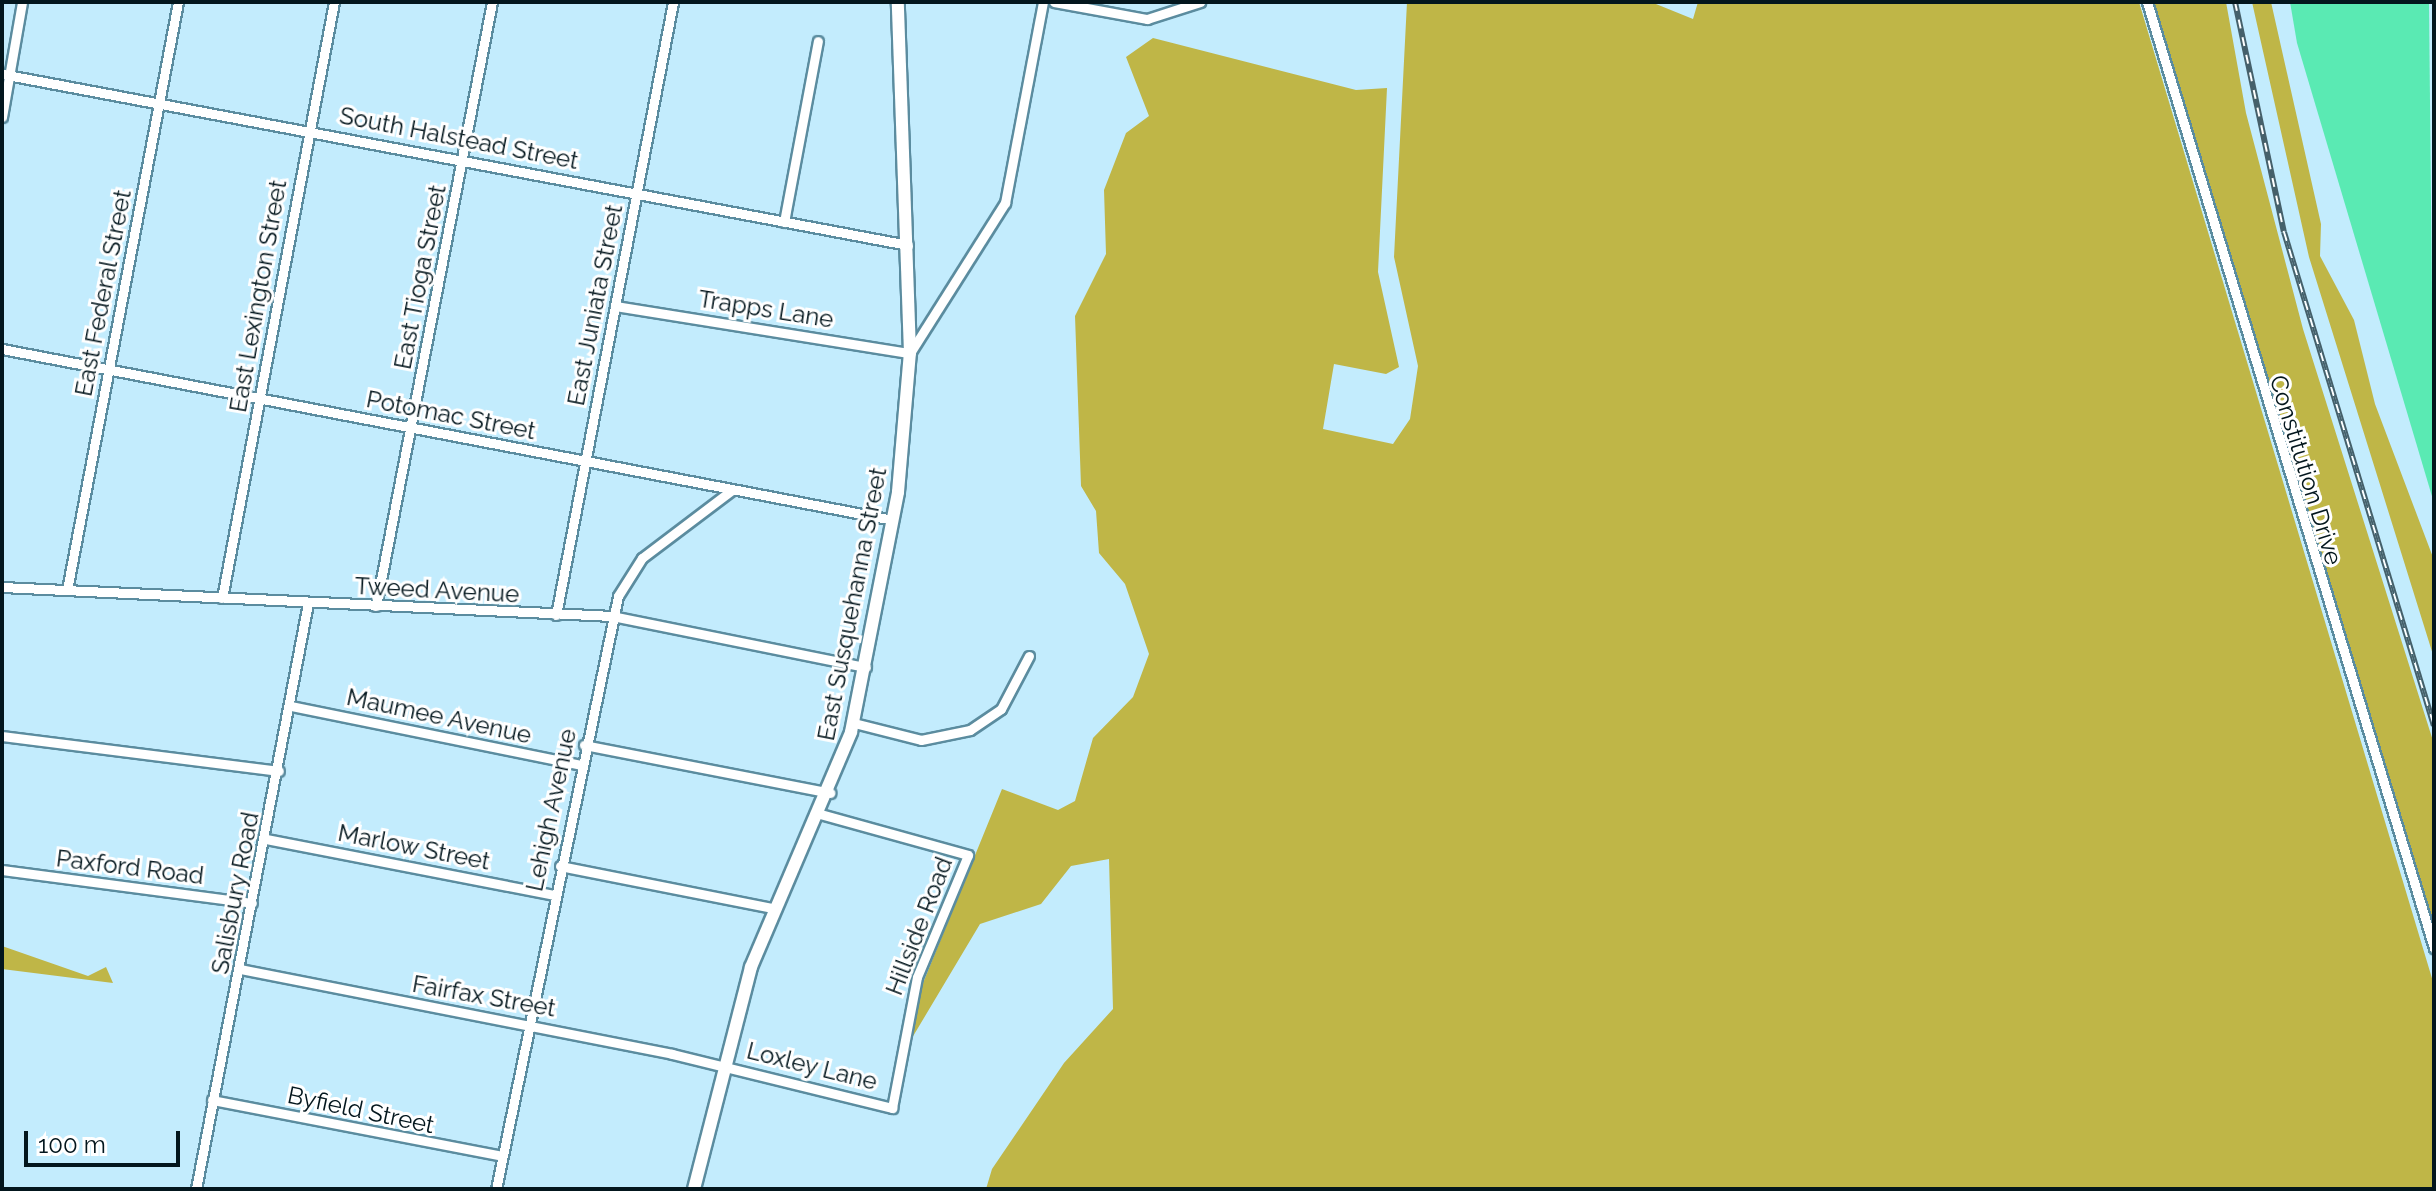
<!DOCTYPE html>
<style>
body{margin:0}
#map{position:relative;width:2436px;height:1191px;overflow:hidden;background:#c3ecfd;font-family:Raleway,sans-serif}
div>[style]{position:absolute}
.green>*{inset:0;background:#bfb647}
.water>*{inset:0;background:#5aeab3}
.roads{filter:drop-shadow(2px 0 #5b8c9f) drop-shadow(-2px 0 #5b8c9f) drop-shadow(0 2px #5b8c9f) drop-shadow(0 -2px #5b8c9f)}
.street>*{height:9px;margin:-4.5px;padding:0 4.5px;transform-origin:4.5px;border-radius:4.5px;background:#fff}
.secondary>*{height:12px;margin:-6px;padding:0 6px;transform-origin:6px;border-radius:6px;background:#fff}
.rail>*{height:6px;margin-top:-3px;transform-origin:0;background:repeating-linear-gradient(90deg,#fff 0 9px,#45606a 0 18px);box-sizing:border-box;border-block:2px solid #45606a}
span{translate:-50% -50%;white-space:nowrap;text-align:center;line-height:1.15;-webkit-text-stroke:6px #fff;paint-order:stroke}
.street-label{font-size:24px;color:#03161d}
.frame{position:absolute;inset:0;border:4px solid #03161d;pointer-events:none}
.scale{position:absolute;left:24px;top:1131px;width:156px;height:36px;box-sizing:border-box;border:4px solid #03161d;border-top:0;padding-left:10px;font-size:24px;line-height:28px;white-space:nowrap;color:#03161d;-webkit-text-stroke:6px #fff;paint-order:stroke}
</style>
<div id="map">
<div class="green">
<i style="clip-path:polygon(1407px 2px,1651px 2px,1693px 19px,1698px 2px,2139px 2px,2434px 985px,2434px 1189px,986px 1189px,992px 1169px,1064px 1063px,1113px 1009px,1109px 859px,1071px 866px,1041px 904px,980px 924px,909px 1043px,912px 1010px,1002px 789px,1058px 810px,1075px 801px,1093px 738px,1133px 697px,1149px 654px,1125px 584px,1099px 553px,1096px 511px,1081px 486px,1075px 316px,1106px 254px,1104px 190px,1126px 133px,1149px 116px,1126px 57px,1153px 38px,1356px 90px,1387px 88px,1378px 272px,1399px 367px,1386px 374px,1334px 364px,1323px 429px,1393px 444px,1410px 419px,1418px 366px,1394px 257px)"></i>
<i style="clip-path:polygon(2153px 2px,2226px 2px,2246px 113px,2303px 329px,2434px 744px,2434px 934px)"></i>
<i style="clip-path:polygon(2252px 2px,2271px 2px,2321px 224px,2320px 256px,2354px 320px,2375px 404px,2434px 560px,2434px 658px,2309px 257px)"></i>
<i style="clip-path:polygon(2px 946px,88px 976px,106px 967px,113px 983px,2px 969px)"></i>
</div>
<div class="water">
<i style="clip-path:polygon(2290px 2px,2429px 2px,2434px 503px,2297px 43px)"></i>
</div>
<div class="roads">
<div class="street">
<i style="left:1054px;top:2px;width:95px;rotate:10.4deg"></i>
<i style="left:1147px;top:19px;width:56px;rotate:-17.8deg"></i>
<i style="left:2147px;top:2px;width:989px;rotate:73.12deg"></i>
<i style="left:2px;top:74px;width:922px;rotate:10.69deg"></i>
<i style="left:2px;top:117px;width:117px;rotate:-80.1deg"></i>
<i style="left:784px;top:222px;width:184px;rotate:-79.4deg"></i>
<i style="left:615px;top:306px;width:299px;rotate:9.1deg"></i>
<i style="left:910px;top:353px;width:178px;rotate:-57.7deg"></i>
<i style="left:1005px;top:203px;width:205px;rotate:-79.3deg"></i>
<i style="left:2px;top:349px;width:907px;rotate:10.86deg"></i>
<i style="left:2px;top:587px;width:611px;rotate:2.72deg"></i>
<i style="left:612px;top:616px;width:259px;rotate:11.4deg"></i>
<i style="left:67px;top:590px;width:598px;rotate:-79.31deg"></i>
<i style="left:222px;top:598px;width:606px;rotate:-79.36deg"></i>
<i style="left:376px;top:606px;width:615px;rotate:-79.13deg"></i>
<i style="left:556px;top:615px;width:624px;rotate:-79.19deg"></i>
<i style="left:291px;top:706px;width:295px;rotate:11.5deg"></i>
<i style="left:854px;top:723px;width:69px;rotate:14.2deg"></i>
<i style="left:921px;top:740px;width:50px;rotate:-11.5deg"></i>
<i style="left:970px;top:730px;width:37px;rotate:-34deg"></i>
<i style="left:1001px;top:709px;width:60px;rotate:-62.2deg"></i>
<i style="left:2px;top:736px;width:279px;rotate:7.2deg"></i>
<i style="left:584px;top:745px;width:251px;rotate:11deg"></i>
<i style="left:266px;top:839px;width:293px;rotate:11deg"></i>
<i style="left:560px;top:866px;width:217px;rotate:11.2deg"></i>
<i style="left:2px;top:870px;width:252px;rotate:7.5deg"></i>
<i style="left:240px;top:969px;width:440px;rotate:11.1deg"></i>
<i style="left:672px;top:1054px;width:227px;rotate:13.8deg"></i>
<i style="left:892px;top:1108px;width:133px;rotate:-79.2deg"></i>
<i style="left:917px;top:977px;width:132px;rotate:-67.3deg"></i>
<i style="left:968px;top:855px;width:154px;rotate:-164.5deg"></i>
<i style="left:212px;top:1100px;width:295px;rotate:10.9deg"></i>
<i style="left:196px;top:1189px;width:597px;rotate:-79.18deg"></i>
<i style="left:496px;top:1189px;width:605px;rotate:-78.37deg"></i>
<i style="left:618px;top:596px;width:45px;rotate:-57.7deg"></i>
<i style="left:642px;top:558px;width:113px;rotate:-37.1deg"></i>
</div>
<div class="secondary">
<i style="left:694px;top:1189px;width:229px;rotate:-75.6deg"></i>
<i style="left:751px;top:967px;width:255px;rotate:-66.9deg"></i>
<i style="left:851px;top:732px;width:245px;rotate:-78.9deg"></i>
<i style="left:898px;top:492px;width:140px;rotate:-85.1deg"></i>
<i style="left:910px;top:353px;width:351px;rotate:-92deg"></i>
</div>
</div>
<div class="rail">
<i style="left:2235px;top:2px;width:235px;rotate:78deg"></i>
<i style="left:2284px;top:232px;width:516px;rotate:73.11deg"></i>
</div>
<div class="street-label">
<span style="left:459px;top:138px;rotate:11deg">South Halstead Street</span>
<span style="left:420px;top:277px;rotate:-79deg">East Tioga Street</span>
<span style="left:103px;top:293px;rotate:-79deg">East Federal Street</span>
<span style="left:258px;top:296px;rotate:-80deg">East Lexington Street</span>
<span style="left:595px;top:305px;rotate:-79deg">East Juniata Street</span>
<span style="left:766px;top:309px;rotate:9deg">Trapps Lane</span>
<span style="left:451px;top:415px;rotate:11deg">Potomac Street</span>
<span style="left:2306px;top:470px;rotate:73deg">Constitution Drive</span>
<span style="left:437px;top:590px;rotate:3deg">Tweed Avenue</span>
<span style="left:852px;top:604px;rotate:-79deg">East Susquehanna Street</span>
<span style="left:439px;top:716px;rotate:12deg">Maumee Avenue</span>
<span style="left:551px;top:810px;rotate:-78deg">Lehigh Avenue</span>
<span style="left:414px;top:847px;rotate:11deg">Marlow Street</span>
<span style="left:130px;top:867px;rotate:7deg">Paxford Road</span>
<span style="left:235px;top:893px;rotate:-79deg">Salisbury Road</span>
<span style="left:919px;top:926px;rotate:-69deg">Hillside Road</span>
<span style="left:484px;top:996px;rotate:10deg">Fairfax Street</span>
<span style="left:812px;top:1066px;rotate:14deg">Loxley Lane</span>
<span style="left:361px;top:1110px;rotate:12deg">Byfield Street</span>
</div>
<div class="frame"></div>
<div class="scale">100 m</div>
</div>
